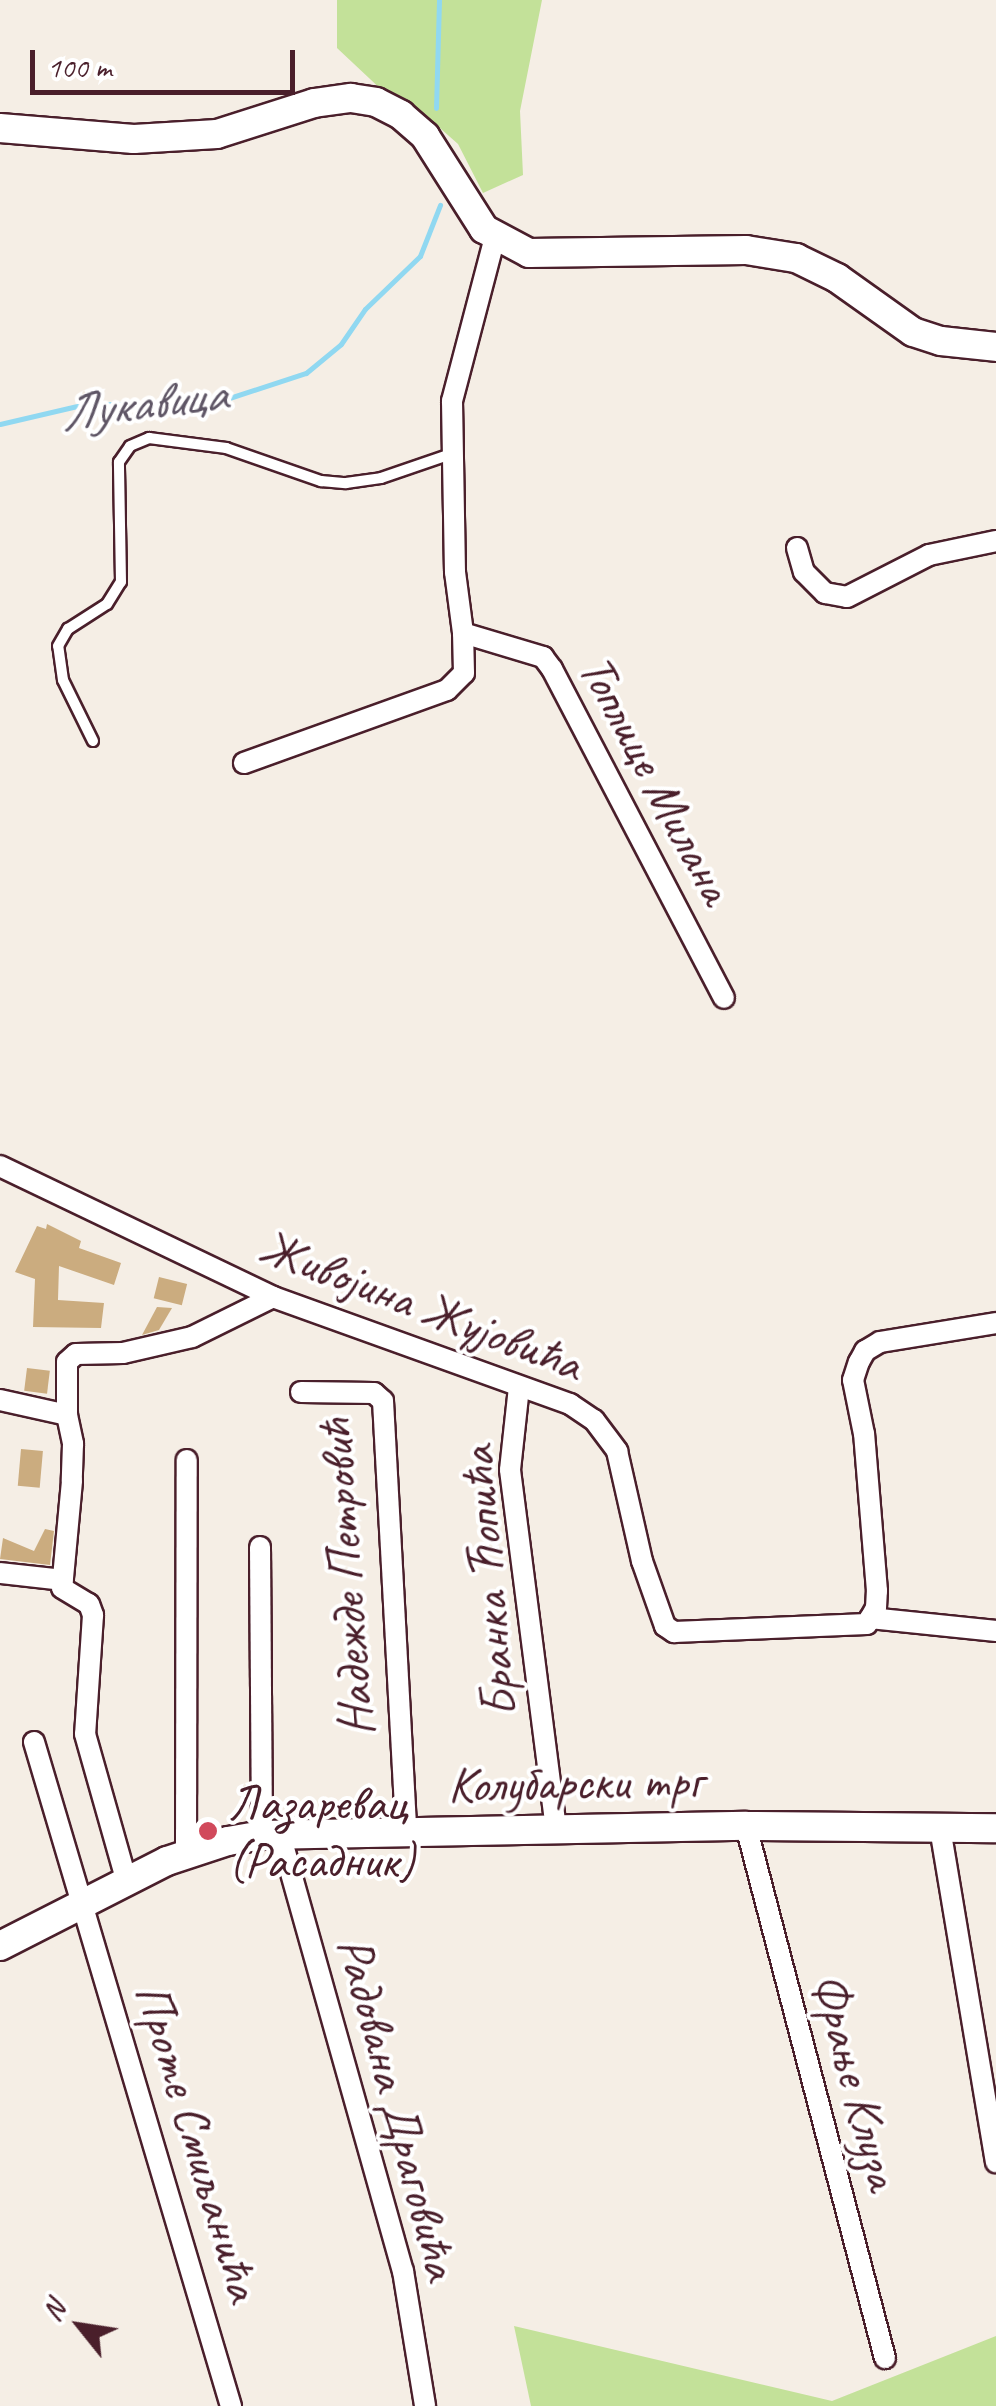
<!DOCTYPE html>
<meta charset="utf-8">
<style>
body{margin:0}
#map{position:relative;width:996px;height:2406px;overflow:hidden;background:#f5eee5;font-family:Caveat,sans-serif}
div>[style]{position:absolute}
.green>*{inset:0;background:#c3e199}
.stream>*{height:5px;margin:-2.5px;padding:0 2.5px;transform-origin:2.5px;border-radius:2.5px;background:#90d8f1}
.building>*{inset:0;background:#cbac7f;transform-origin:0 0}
.roads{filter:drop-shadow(2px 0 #4a1f2b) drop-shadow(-2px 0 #4a1f2b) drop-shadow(0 2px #4a1f2b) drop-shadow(0 -2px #4a1f2b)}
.lane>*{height:10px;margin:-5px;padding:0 5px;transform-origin:5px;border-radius:5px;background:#fff}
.street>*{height:20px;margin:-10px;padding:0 10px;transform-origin:10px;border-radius:10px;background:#fff}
.secondary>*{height:28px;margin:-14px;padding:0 14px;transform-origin:14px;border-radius:14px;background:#fff}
.dots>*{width:28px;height:28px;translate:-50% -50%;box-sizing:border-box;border:5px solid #fff;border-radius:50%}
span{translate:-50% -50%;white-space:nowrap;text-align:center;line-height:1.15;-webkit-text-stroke:8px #fff;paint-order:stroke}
.street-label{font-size:50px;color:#4a1f2b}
.poi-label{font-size:50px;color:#4a1f2b}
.left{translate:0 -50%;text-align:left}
.water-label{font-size:52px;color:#5f5666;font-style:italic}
.north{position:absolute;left:30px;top:2276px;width:100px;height:100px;-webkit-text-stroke:8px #fff;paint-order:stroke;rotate:300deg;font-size:28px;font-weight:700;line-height:40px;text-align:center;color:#4a1f2b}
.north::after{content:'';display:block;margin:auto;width:35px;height:45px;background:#4a1f2b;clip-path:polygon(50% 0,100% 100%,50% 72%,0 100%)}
.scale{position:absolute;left:30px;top:50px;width:265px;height:45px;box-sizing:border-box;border:5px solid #4a1f2b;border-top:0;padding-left:12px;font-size:30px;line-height:35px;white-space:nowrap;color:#4a1f2b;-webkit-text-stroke:8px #fff;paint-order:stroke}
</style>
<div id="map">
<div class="green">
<i style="clip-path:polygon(337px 0,542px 0,520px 111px,523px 175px,483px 193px,458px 144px,415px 106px,386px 94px,337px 48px)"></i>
<i style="clip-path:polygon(514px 2326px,832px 2401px,996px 2336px,996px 2406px,531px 2406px)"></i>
</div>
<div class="stream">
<i style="left:436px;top:108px;width:108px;rotate:-88.4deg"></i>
<i style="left:0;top:424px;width:88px;rotate:-13.1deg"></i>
<i style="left:86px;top:404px;width:125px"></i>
<i style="left:211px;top:404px;width:100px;rotate:-18.1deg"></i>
<i style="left:306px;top:373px;width:45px;rotate:-39.6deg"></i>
<i style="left:341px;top:344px;width:42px;rotate:-55.6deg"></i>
<i style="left:365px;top:309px;width:76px;rotate:-43.9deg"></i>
<i style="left:420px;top:256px;width:55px;rotate:-68.6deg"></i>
</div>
<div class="building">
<i style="clip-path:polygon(47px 1224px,81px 1241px,79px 1248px,121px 1263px,114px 1285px,59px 1266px,58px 1300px,104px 1303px,101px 1328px,33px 1327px,35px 1279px,15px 1272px,37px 1226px,46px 1229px)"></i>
<i style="left:159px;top:1277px;width:29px;height:22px;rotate:14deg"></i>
<i style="clip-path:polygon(157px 1307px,172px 1308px,159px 1330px,142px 1335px)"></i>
<i style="left:27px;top:1368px;width:23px;height:23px;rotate:7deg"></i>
<i style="left:21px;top:1449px;width:22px;height:37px;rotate:5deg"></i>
<i style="clip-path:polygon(45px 1529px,54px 1531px,50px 1565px,0 1559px,3px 1538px,34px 1551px)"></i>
</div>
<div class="roads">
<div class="lane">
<i style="left:93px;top:741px;width:68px;rotate:-116.2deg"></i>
<i style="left:63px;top:680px;width:34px;rotate:-98deg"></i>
<i style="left:58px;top:646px;width:20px;rotate:-60deg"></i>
<i style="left:68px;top:629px;width:46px;rotate:-32.7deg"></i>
<i style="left:107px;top:604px;width:26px;rotate:-58deg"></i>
<i style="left:121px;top:582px;width:120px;rotate:-91deg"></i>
<i style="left:119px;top:462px;width:19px;rotate:-55deg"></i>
<i style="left:130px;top:446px;width:21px;rotate:-23deg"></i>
<i style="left:149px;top:438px;width:78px;rotate:7.4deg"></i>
<i style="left:226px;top:448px;width:101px;rotate:19.2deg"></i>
<i style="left:321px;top:481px;width:25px;rotate:5deg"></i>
<i style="left:346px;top:483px;width:35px;rotate:-8deg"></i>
<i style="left:381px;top:478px;width:74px;rotate:-18.9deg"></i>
</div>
<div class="street">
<i style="left:495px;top:237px;width:170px;rotate:104.7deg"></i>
<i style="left:452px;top:401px;width:171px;rotate:89deg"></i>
<i style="left:455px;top:572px;width:62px;rotate:82.5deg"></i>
<i style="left:463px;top:633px;width:84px;rotate:16.7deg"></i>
<i style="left:543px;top:657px;width:15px;rotate:53deg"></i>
<i style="left:552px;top:669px;width:371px;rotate:62.4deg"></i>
<i style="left:797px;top:548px;width:25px;rotate:74deg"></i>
<i style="left:804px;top:572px;width:30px;rotate:45deg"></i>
<i style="left:825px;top:593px;width:22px;rotate:10deg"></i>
<i style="left:847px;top:597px;width:92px;rotate:-27.1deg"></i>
<i style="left:929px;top:555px;width:68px;rotate:-11.8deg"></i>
<i style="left:244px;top:763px;width:216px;rotate:-19.8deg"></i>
<i style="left:447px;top:690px;width:24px;rotate:-45deg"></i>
<i style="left:464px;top:673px;width:40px;rotate:-91.4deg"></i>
<i style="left:0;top:1166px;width:303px;rotate:25.6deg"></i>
<i style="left:273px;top:1297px;width:316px;rotate:19.8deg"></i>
<i style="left:570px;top:1404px;width:29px;rotate:34deg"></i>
<i style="left:594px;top:1420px;width:39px;rotate:53deg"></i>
<i style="left:617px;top:1451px;width:113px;rotate:77.2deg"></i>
<i style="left:642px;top:1561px;width:69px;rotate:70.5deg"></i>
<i style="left:665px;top:1626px;width:11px;rotate:34deg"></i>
<i style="left:674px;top:1632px;width:193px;rotate:-2.4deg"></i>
<i style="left:867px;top:1624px;width:18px;rotate:-61deg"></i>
<i style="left:876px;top:1608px;width:17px;rotate:-87deg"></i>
<i style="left:877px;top:1591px;width:158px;rotate:-94.7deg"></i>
<i style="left:864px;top:1434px;width:55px;rotate:-101.5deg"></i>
<i style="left:853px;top:1380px;width:19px;rotate:-72deg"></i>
<i style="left:859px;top:1362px;width:13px;rotate:-61deg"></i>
<i style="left:865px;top:1351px;width:17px;rotate:-31deg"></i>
<i style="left:880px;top:1342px;width:118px;rotate:-9.3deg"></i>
<i style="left:519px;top:1387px;width:83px;rotate:96.2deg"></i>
<i style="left:510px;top:1470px;width:362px;rotate:82.7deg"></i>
<i style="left:301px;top:1392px;width:73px;rotate:0.8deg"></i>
<i style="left:374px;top:1393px;width:12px;rotate:42deg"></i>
<i style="left:383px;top:1401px;width:430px;rotate:86.9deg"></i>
<i style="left:0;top:1400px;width:69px;rotate:12.6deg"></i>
<i style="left:67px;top:1415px;width:53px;rotate:-90deg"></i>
<i style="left:67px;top:1362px;width:12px;rotate:-42deg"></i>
<i style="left:76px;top:1354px;width:47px;rotate:-1.2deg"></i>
<i style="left:123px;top:1353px;width:71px;rotate:-13.1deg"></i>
<i style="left:192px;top:1337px;width:90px;rotate:-26.3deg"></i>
<i style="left:67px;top:1415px;width:30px;rotate:78deg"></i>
<i style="left:73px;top:1444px;width:37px;rotate:92deg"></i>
<i style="left:72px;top:1481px;width:107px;rotate:95.3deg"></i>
<i style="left:62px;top:1588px;width:31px;rotate:31deg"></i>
<i style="left:89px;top:1604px;width:12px;rotate:70deg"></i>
<i style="left:93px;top:1615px;width:119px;rotate:93.8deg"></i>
<i style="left:85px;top:1734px;width:151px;rotate:74.2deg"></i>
<i style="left:260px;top:1547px;width:288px;rotate:89.6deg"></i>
<i style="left:0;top:1573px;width:63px;rotate:6.3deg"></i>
<i style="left:870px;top:1618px;width:127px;rotate:5.9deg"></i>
<i style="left:34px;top:1742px;width:693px;rotate:73.48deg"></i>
<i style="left:746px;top:1826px;width:550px;rotate:75.36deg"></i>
<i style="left:940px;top:1828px;width:339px;rotate:80.5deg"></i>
<i style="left:280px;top:1834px;width:454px;rotate:74.3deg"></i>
<i style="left:403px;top:2271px;width:137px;rotate:80.7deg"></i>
<i style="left:186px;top:1853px;width:393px;rotate:-89.9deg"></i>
</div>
<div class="secondary">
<i style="left:0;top:128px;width:134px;rotate:4.7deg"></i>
<i style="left:134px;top:139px;width:83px;rotate:-3.4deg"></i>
<i style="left:217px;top:134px;width:102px;rotate:-17.7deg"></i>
<i style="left:314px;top:103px;width:37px;rotate:-8deg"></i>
<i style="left:351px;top:98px;width:25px;rotate:9deg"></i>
<i style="left:376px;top:102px;width:28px;rotate:27deg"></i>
<i style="left:401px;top:115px;width:32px;rotate:41deg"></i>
<i style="left:425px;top:136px;width:110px;rotate:57.6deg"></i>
<i style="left:484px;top:229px;width:51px;rotate:28.1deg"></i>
<i style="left:529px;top:253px;width:217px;rotate:-0.8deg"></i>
<i style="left:746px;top:250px;width:51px;rotate:9.1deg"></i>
<i style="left:796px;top:258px;width:46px;rotate:26deg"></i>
<i style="left:837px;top:278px;width:93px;rotate:35.4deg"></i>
<i style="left:913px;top:332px;width:29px;rotate:18deg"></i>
<i style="left:941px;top:341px;width:55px;rotate:6.2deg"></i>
<i style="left:0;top:1946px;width:187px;rotate:-27deg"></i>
<i style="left:167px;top:1861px;width:64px;rotate:-18.2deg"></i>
<i style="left:228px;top:1841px;width:35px;rotate:-10deg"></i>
<i style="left:262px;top:1835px;width:484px;rotate:-1.1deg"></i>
<i style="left:746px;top:1826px;width:250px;rotate:0.5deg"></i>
</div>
</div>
<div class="dots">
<i style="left:208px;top:1831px;background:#d1495b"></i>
</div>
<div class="street-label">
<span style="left:656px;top:779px;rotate:62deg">Топлице Милана</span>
<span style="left:421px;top:1305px;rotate:21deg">Живојина Жујовића</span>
<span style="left:346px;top:1578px;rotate:-94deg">Надежде Петровић</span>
<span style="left:488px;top:1582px;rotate:-95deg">Бранка Ћопића</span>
<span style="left:575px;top:1783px;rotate:-1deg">Колубарски трг</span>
<span style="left:856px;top:2081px;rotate:75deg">Фрање Клуза</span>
<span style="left:398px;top:2108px;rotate:75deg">Радована Драговића</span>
<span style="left:198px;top:2142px;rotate:73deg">Проте Смиљанића</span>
</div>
<div class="poi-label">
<span class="left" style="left:228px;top:1831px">Лазаревац<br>(Расадник)</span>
</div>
<div class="water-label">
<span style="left:143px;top:404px;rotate:-7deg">Лукавица</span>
</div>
<div class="north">N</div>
<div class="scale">100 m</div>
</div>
